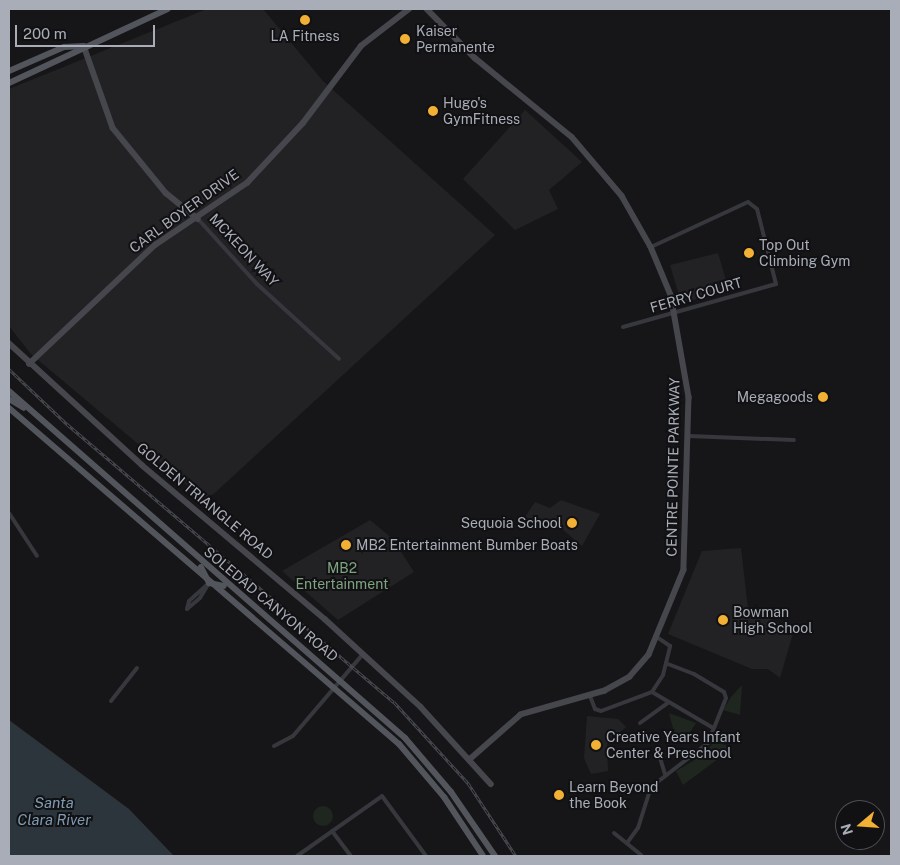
<!DOCTYPE html>
<style>
body{margin:0}
#map{position:relative;width:900px;height:865px;overflow:hidden;background:#161618;font-family:"Public Sans",sans-serif}
div>[style]{position:absolute}
.built>*{inset:0;background:#222225}
.green>*{inset:0;background:#1e261f}
.round{border-radius:50%}
.water>*{inset:0;background:#2c353c}
.street>*{height:4px;margin:-2px;padding:0 2px;transform-origin:2px;border-radius:2px;background:#37383d}
.secondary>*{height:5.5px;margin:-2.75px;padding:0 2.75px;transform-origin:2.75px;border-radius:2.75px;background:#45474d}
.primary>*{height:6px;margin:-3px;padding:0 3px;transform-origin:3px;border-radius:3px;background:#53555c}
.rail>*{height:3px;margin-top:-1.5px;transform-origin:0;background:repeating-linear-gradient(90deg,#111113 0 4px,#4a4c52 0 8px);box-sizing:border-box;border-block:1px solid #4a4c52}
.dots>*{width:14px;height:14px;translate:-50% -50%;box-sizing:border-box;border:2px solid #111113;border-radius:50%}
span{translate:-50% -50%;white-space:nowrap;text-align:center;line-height:1.15;-webkit-text-stroke:4px #111113;paint-order:stroke}
.poi-label{font-size:14px;color:#a8adb8}
.left{translate:0 -50%;text-align:left}
.right{translate:-100% -50%;text-align:right}
.street-label{font-size:14px;color:#a8adb8}
.park-label{font-size:14px;color:#7fa381}
.water-label{font-size:15px;color:#7f9bb3;font-style:italic}
.frame{position:absolute;inset:0;border:10px solid #a8adb8;pointer-events:none}
.north{position:absolute;left:835px;top:800px;width:50px;height:50px;box-sizing:border-box;background:#111113;border:1px solid #4d4f55;border-radius:50%;rotate:252deg;font-size:14px;font-weight:700;line-height:20px;text-align:center;color:#a8adb8}
.north::after{content:'';display:block;margin:auto;width:18px;height:22px;background:#f2b134;clip-path:polygon(50% 0,100% 100%,50% 72%,0 100%)}
.scale{position:absolute;left:15px;top:25px;width:140px;height:22px;box-sizing:border-box;border:2px solid #a8adb8;border-top:0;padding-left:6px;font-size:15px;line-height:18px;white-space:nowrap;color:#a8adb8;-webkit-text-stroke:4px #111113;paint-order:stroke}
</style>
<div id="map">
<div class="built">
<i style="clip-path:polygon(207px 9px,263px 9px,323px 81px,495px 235px,206px 501px,31px 354px,9px 326px,9px 89px)"></i>
<i style="clip-path:polygon(525px 110px,582px 162px,549px 190px,558px 209px,515px 230px,463px 179px)"></i>
<i style="clip-path:polygon(718px 253px,729px 290px,685px 302px,680px 299px,670px 265px)"></i>
<i style="clip-path:polygon(561px 500px,600px 514px,582px 546px,561px 528px,525px 517px,535px 502px,550px 508px)"></i>
<i style="clip-path:polygon(370px 520px,393px 539px,414px 572px,338px 620px,282px 571px)"></i>
<i style="clip-path:polygon(741px 548px,748px 609px,794px 630px,780px 678px,768px 669px,752px 669px,668px 634px,702px 551px)"></i>
<i style="clip-path:polygon(587px 716px,618px 719px,626px 727px,607px 744px,608px 771px,591px 774px,584px 758px)"></i>
</div>
<div class="green">
<i style="clip-path:polygon(742px 685px,740px 715px,723px 710px,731px 697px)"></i>
<i style="clip-path:polygon(669px 713px,696px 723px,691px 731px,676px 740px)"></i>
<i style="clip-path:polygon(714px 742px,729px 746px,726px 753px,683px 785px,676px 771px,703px 755px)"></i>
<i class="round" style="left:313px;top:806px;width:20px;height:20px"></i>
</div>
<div class="water">
<i style="clip-path:polygon(9px 720px,129px 809px,174px 856px,9px 856px)"></i>
</div>
<div class="street">
<i style="left:198px;top:219px;width:88px;rotate:47.8deg"></i>
<i style="left:257px;top:284px;width:111px;rotate:42.4deg"></i>
<i style="left:623px;top:327px;width:159px;rotate:-15.7deg"></i>
<i style="left:776px;top:284px;width:77px;rotate:-104.2deg"></i>
<i style="left:757px;top:209px;width:11px;rotate:-142deg"></i>
<i style="left:748px;top:202px;width:107px;rotate:155.1deg"></i>
<i style="left:689px;top:436px;width:105px;rotate:2.2deg"></i>
<i style="left:9px;top:513px;width:51px;rotate:56.9deg"></i>
<i style="left:209px;top:583px;width:17px;rotate:121deg"></i>
<i style="left:200px;top:598px;width:17px;rotate:140deg"></i>
<i style="left:187px;top:609px;width:8px;rotate:-76deg"></i>
<i style="left:189px;top:601px;width:27px;rotate:-42deg"></i>
<i style="left:652px;top:692px;width:71px;rotate:30.5deg"></i>
<i style="left:590px;top:696px;width:14px;rotate:69deg"></i>
<i style="left:595px;top:709px;width:6px;rotate:18deg"></i>
<i style="left:601px;top:711px;width:54px;rotate:-20.4deg"></i>
<i style="left:652px;top:692px;width:20px;rotate:-57deg"></i>
<i style="left:663px;top:675px;width:30px;rotate:-76deg"></i>
<i style="left:670px;top:646px;width:14px;rotate:-146deg"></i>
<i style="left:111px;top:701px;width:42px;rotate:-51.8deg"></i>
<i style="left:640px;top:723px;width:34px;rotate:-36deg"></i>
<i style="left:274px;top:746px;width:21px;rotate:-28deg"></i>
<i style="left:293px;top:736px;width:108px;rotate:-49.5deg"></i>
<i style="left:657px;top:748px;width:28px;rotate:73deg"></i>
<i style="left:332px;top:831px;width:31px;rotate:53deg"></i>
<i style="left:614px;top:833px;width:35px;rotate:39deg"></i>
<i style="left:627px;top:843px;width:19px;rotate:-54deg"></i>
<i style="left:638px;top:828px;width:43px;rotate:-72.4deg"></i>
<i style="left:651px;top:787px;width:72px;rotate:-37.7deg"></i>
<i style="left:708px;top:743px;width:48px;rotate:-68.2deg"></i>
<i style="left:726px;top:698px;width:6px;rotate:-108deg"></i>
<i style="left:724px;top:692px;width:35px;rotate:-149deg"></i>
<i style="left:694px;top:674px;width:30px;rotate:-159deg"></i>
<i style="left:297px;top:856px;width:104px;rotate:-35.2deg"></i>
<i style="left:382px;top:796px;width:74px;rotate:53.7deg"></i>
</div>
<div class="secondary">
<i style="left:427px;top:9px;width:69px;rotate:45.6deg"></i>
<i style="left:475px;top:58px;width:125px;rotate:39.2deg"></i>
<i style="left:572px;top:137px;width:77px;rotate:49.7deg"></i>
<i style="left:622px;top:196px;width:59px;rotate:60.4deg"></i>
<i style="left:651px;top:247px;width:52px;rotate:67.4deg"></i>
<i style="left:671px;top:295px;width:104px;rotate:80deg"></i>
<i style="left:689px;top:397px;width:173px;rotate:91.7deg"></i>
<i style="left:684px;top:570px;width:92px;rotate:112.4deg"></i>
<i style="left:649px;top:655px;width:29px;rotate:131deg"></i>
<i style="left:630px;top:677px;width:29px;rotate:151deg"></i>
<i style="left:605px;top:691px;width:87px;rotate:164.1deg"></i>
<i style="left:521px;top:715px;width:67px;rotate:138.7deg"></i>
<i style="left:84px;top:46px;width:87px;rotate:70.5deg"></i>
<i style="left:113px;top:128px;width:84px;rotate:50.8deg"></i>
<i style="left:166px;top:193px;width:41px;rotate:39.1deg"></i>
<i style="left:9px;top:343px;width:180px;rotate:42.5deg"></i>
<i style="left:142px;top:465px;width:239px;rotate:40.1deg"></i>
<i style="left:325px;top:619px;width:130px;rotate:42.5deg"></i>
<i style="left:421px;top:707px;width:104px;rotate:47.7deg"></i>
<i style="left:29px;top:364px;width:173px;rotate:-43.4deg"></i>
<i style="left:155px;top:245px;width:111px;rotate:-34deg"></i>
<i style="left:247px;top:183px;width:82px;rotate:-47deg"></i>
<i style="left:303px;top:123px;width:96px;rotate:-53deg"></i>
<i style="left:361px;top:46px;width:61px;rotate:-37.6deg"></i>
</div>
<div class="primary">
<i style="left:9px;top:71px;width:60px;rotate:-23.6deg"></i>
<i style="left:64px;top:47px;width:20px;rotate:-3deg"></i>
<i style="left:9px;top:83px;width:175px;rotate:-25deg"></i>
<i style="left:9px;top:391px;width:527px;rotate:41.23deg"></i>
<i style="left:405px;top:738px;width:71px;rotate:49.6deg"></i>
<i style="left:451px;top:792px;width:78px;rotate:55.5deg"></i>
<i style="left:9px;top:399px;width:17px;rotate:31deg"></i>
<i style="left:9px;top:408px;width:515px;rotate:40.75deg"></i>
<i style="left:399px;top:744px;width:70px;rotate:49.7deg"></i>
<i style="left:444px;top:797px;width:71px;rotate:56.5deg"></i>
<i style="left:201px;top:567px;width:18px;rotate:63deg"></i>
<i style="left:209px;top:583px;width:15px;rotate:11deg"></i>
</div>
<div class="rail">
<i style="left:9px;top:369px;width:80px;rotate:43.5deg"></i>
<i style="left:67px;top:424px;width:429px;rotate:40.4deg"></i>
<i style="left:394px;top:702px;width:110px;rotate:47.6deg"></i>
<i style="left:468px;top:783px;width:87px;rotate:56.7deg"></i>
</div>
<div class="dots">
<i style="left:305px;top:20px;background:#f2b134"></i>
<i style="left:405px;top:39px;background:#f2b134"></i>
<i style="left:433px;top:111px;background:#f2b134"></i>
<i style="left:749px;top:253px;background:#f2b134"></i>
<i style="left:823px;top:397px;background:#f2b134"></i>
<i style="left:572px;top:523px;background:#f2b134"></i>
<i style="left:346px;top:545px;background:#f2b134"></i>
<i style="left:723px;top:620px;background:#f2b134"></i>
<i style="left:596px;top:745px;background:#f2b134"></i>
<i style="left:559px;top:795px;background:#f2b134"></i>
</div>
<div class="poi-label">
<span class="left" style="left:416px;top:39px">Kaiser<br>Permanente</span>
<span style="left:305px;top:36px">LA Fitness</span>
<span class="left" style="left:443px;top:111px">Hugo's<br>GymFitness</span>
<span class="left" style="left:759px;top:253px">Top Out<br>Climbing Gym</span>
<span class="right" style="left:813px;top:397px">Megagoods</span>
<span class="right" style="left:562px;top:523px">Sequoia School</span>
<span class="left" style="left:356px;top:545px">MB2 Entertainment Bumber Boats</span>
<span class="left" style="left:733px;top:620px">Bowman<br>High School</span>
<span class="left" style="left:606px;top:745px">Creative Years Infant<br>Center &amp; Preschool</span>
<span class="left" style="left:569px;top:795px">Learn Beyond<br>the Book</span>
</div>
<div class="street-label">
<span style="left:184px;top:211px;rotate:-36deg">CARL BOYER DRIVE</span>
<span style="left:244px;top:250px;rotate:47deg">MCKEON WAY</span>
<span style="left:696px;top:295px;rotate:-16deg">FERRY COURT</span>
<span style="left:673px;top:467px;rotate:-89deg">CENTRE POINTE PARKWAY</span>
<span style="left:205px;top:501px;rotate:40deg">GOLDEN TRIANGLE ROAD</span>
<span style="left:271px;top:604px;rotate:40deg">SOLEDAD CANYON ROAD</span>
</div>
<div class="park-label">
<span style="left:342px;top:576px">MB2<br>Entertainment</span>
</div>
<div class="water-label">
<span style="left:54px;top:811px">Santa<br>Clara River</span>
</div>
<div class="frame"></div>
<div class="north">N</div>
<div class="scale">200 m</div>
</div>
